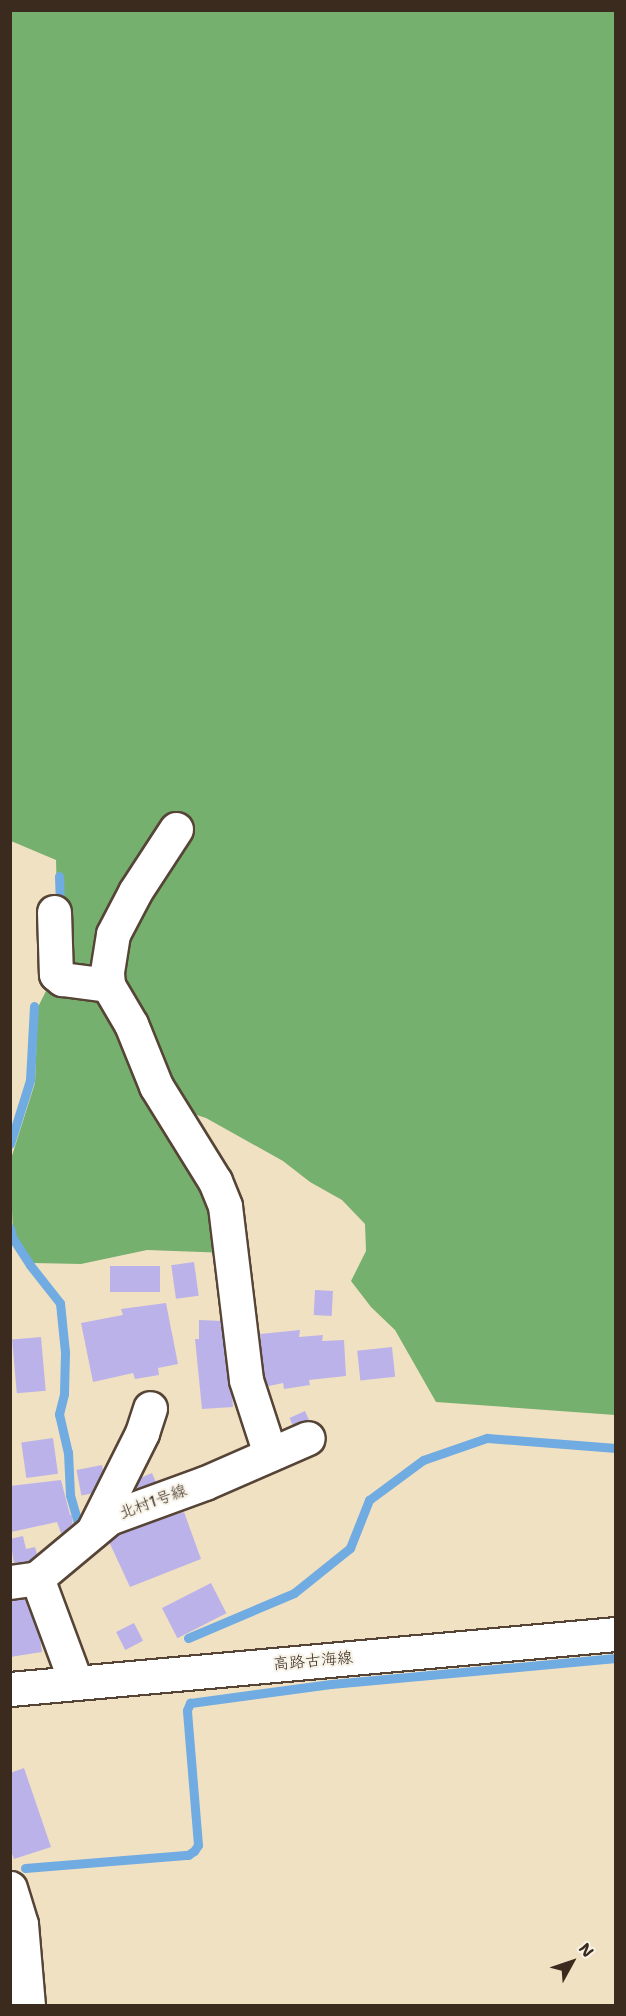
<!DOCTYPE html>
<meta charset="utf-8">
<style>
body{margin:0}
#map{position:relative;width:626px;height:2016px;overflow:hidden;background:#f1e1c3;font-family:"Shantell Sans","Klee One",sans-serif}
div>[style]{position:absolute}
.forest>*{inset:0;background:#75b06e}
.stream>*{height:9px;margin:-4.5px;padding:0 4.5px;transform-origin:4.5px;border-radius:4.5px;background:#70abe1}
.building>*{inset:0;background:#bbb2e9;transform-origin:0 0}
.roads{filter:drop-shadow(2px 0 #564537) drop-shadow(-2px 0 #564537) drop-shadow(0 2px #564537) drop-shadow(0 -2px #564537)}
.minor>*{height:33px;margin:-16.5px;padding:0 16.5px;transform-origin:16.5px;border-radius:16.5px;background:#fff}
.major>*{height:33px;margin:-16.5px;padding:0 16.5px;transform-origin:16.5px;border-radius:16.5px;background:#fff}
span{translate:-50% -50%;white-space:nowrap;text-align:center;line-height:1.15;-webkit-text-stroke:4.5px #f7f3e8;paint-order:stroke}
.street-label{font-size:16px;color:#3b2a1e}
.frame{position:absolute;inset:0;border:12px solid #3b2a1e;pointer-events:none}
.north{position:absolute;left:542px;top:1932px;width:60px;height:60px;-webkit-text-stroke:4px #f7f3e8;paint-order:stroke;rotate:50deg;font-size:16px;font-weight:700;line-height:24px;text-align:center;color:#3b2a1e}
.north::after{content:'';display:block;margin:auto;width:21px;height:27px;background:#3b2a1e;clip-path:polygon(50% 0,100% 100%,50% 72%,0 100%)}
</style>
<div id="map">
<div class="forest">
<i style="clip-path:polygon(11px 11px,615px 11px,615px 1415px,436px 1402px,395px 1330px,371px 1307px,351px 1281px,366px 1251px,365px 1224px,342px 1200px,310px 1182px,283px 1161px,206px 1118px,172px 1107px,103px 979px,59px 971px,56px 860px,11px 841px)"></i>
<i style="clip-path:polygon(53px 977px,101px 986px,183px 1137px,228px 1253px,147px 1250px,81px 1264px,33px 1263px,13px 1234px,10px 1162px,35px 1083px,38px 1007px)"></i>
</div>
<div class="stream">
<i style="left:59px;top:876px;width:31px;rotate:88deg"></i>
<i style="left:10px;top:1144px;width:67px;rotate:-72.6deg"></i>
<i style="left:30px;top:1080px;width:74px;rotate:-86.9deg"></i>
<i style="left:10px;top:1228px;width:9px;rotate:77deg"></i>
<i style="left:12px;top:1237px;width:33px;rotate:57deg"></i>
<i style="left:30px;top:1265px;width:48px;rotate:51.7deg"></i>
<i style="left:60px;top:1303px;width:49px;rotate:84.2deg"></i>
<i style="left:65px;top:1352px;width:42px;rotate:91.4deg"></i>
<i style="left:64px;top:1394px;width:21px;rotate:104deg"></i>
<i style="left:59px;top:1414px;width:39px;rotate:77deg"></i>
<i style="left:68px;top:1452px;width:43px;rotate:87.3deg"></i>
<i style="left:70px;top:1495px;width:37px;rotate:74deg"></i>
<i style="left:188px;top:1638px;width:115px;rotate:-23deg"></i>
<i style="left:294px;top:1593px;width:72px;rotate:-38.8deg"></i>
<i style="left:350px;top:1548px;width:52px;rotate:-68.4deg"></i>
<i style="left:369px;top:1500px;width:67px;rotate:-36.5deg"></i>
<i style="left:423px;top:1460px;width:68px;rotate:-19deg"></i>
<i style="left:487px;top:1438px;width:129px;rotate:4.4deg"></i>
<i style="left:25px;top:1868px;width:164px;rotate:-4.6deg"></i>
<i style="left:188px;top:1855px;width:7px;rotate:-34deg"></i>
<i style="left:194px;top:1851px;width:7px;rotate:-56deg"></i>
<i style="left:198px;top:1845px;width:135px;rotate:-94.7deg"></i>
<i style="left:187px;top:1710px;width:8px;rotate:-67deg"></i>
<i style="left:190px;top:1703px;width:142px;rotate:-7.7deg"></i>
<i style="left:331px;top:1684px;width:286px;rotate:-5.2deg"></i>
</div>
<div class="building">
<i style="left:194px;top:1262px;width:34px;height:23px;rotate:82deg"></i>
<i style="left:160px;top:1266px;width:26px;height:50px;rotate:90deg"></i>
<i style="left:315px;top:1290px;width:18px;height:25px;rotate:3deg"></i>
<i style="clip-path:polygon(166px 1303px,178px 1364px,158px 1368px,159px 1375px,135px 1379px,133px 1373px,93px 1382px,81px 1323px,123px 1315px,121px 1309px)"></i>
<i style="clip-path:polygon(199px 1320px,223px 1321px,223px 1336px,227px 1336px,233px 1407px,202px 1409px,195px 1339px,199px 1339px)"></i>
<i style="clip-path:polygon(300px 1330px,299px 1337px,323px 1335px,322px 1341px,344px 1340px,346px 1376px,309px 1380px,310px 1385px,284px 1389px,283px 1383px,264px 1387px,260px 1334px)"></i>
<i style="left:41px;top:1337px;width:54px;height:29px;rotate:85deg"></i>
<i style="left:392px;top:1347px;width:30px;height:35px;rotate:84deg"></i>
<i style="left:305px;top:1411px;width:12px;height:17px;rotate:66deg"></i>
<i style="left:53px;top:1438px;width:36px;height:32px;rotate:82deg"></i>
<i style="left:102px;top:1465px;width:26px;height:26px;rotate:79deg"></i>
<i style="left:152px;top:1473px;width:21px;height:19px;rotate:67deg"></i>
<i style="clip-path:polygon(61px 1480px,70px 1515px,72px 1514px,73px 1529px,61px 1533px,57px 1522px,11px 1532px,10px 1486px)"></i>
<i style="clip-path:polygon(184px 1512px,201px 1559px,130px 1587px,105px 1533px,147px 1513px,151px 1522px)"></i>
<i style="clip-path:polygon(23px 1536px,26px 1549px,35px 1547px,40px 1564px,15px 1569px,10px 1539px)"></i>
<i style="left:211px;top:1583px;width:34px;height:55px;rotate:63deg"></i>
<i style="clip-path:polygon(32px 1585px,42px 1652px,10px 1657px,10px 1589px)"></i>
<i style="left:134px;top:1623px;width:20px;height:20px;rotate:63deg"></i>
<i style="clip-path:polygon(24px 1768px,51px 1847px,14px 1859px,10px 1848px,10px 1773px)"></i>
</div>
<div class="roads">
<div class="minor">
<i style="left:176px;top:829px;width:75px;rotate:123.1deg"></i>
<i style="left:135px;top:892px;width:47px;rotate:117.6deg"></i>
<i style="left:113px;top:934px;width:39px;rotate:99deg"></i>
<i style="left:107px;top:973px;width:12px;rotate:85deg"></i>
<i style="left:108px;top:985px;width:45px;rotate:59.5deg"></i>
<i style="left:131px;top:1024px;width:67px;rotate:68deg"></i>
<i style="left:156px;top:1086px;width:112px;rotate:58.2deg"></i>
<i style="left:215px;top:1181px;width:27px;rotate:68deg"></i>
<i style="left:225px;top:1206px;width:175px;rotate:83.1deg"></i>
<i style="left:246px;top:1380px;width:78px;rotate:72deg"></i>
<i style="left:54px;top:912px;width:62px;rotate:88.2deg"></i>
<i style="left:56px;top:974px;width:8px;rotate:40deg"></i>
<i style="left:62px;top:979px;width:46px;rotate:7.4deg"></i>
<i style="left:93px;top:1531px;width:110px;rotate:-63.4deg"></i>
<i style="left:142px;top:1433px;width:26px;rotate:-72deg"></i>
<i style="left:37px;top:1578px;width:112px;rotate:69.6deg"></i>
<i style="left:10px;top:1582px;width:27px;rotate:-8deg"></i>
<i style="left:37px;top:1578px;width:94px;rotate:-39.8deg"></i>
<i style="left:109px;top:1518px;width:102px;rotate:-20deg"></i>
<i style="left:205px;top:1483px;width:112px;rotate:-23.6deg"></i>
<i style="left:10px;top:1888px;width:38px;rotate:73deg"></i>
<i style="left:21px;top:1924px;width:82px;rotate:85.1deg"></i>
</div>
<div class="major">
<i style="left:10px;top:1689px;width:608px;rotate:-5.19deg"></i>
</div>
</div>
<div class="street-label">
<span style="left:153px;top:1502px;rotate:-20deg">北村1号線</span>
<span style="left:313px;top:1661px;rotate:-5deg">高路古海線</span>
</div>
<div class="frame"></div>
<div class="north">N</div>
</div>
